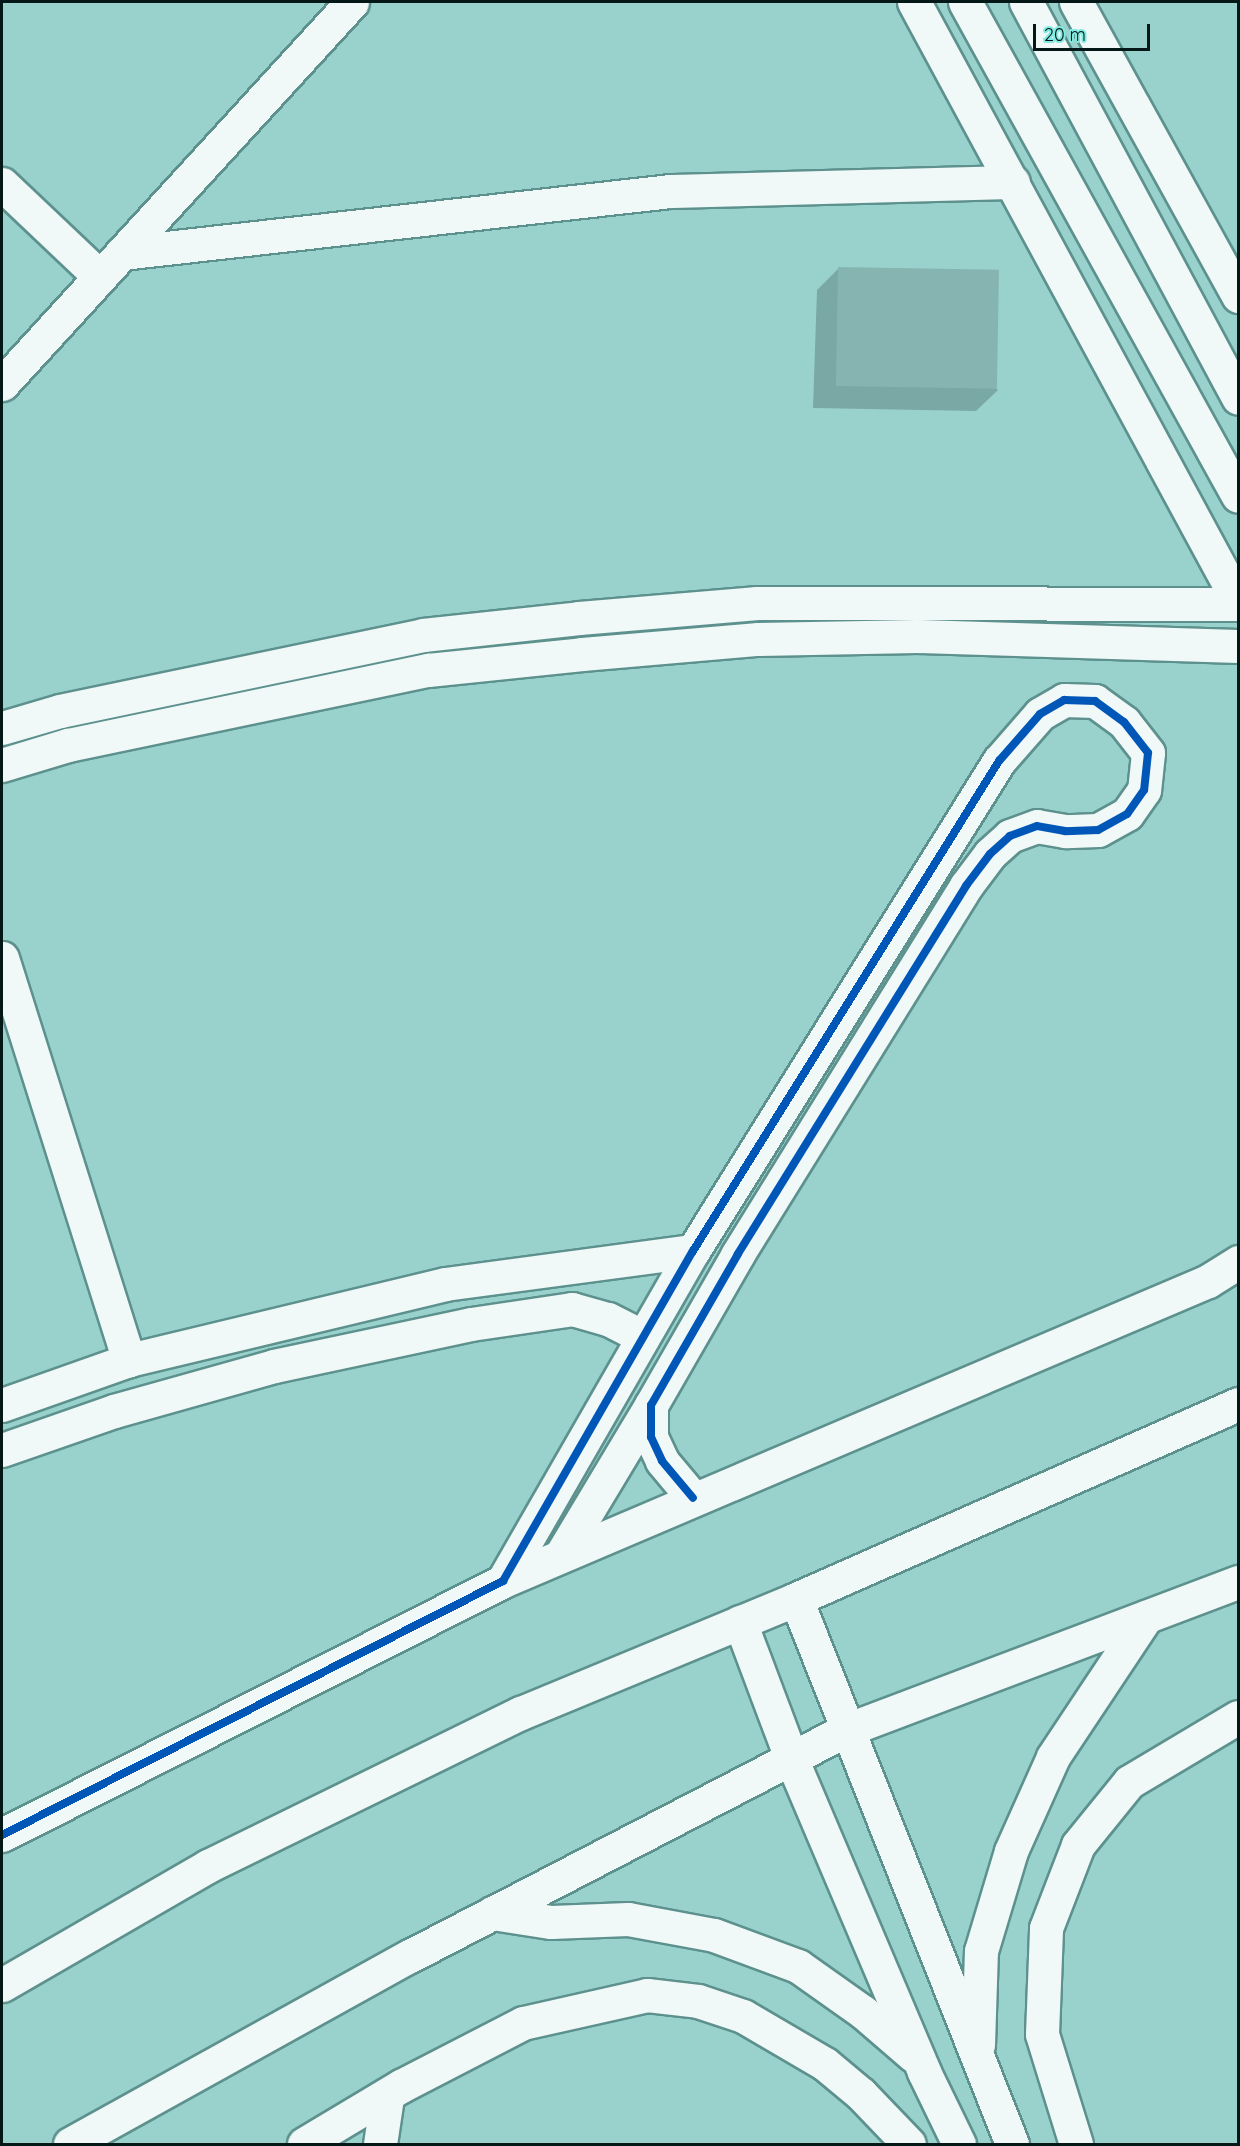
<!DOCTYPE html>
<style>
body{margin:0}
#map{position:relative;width:1240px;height:2146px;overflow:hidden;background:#99d2cd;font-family:Quicksand,sans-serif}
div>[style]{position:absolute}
.shadow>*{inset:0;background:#0003}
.building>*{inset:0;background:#86b5b1;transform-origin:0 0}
.roads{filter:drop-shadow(2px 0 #5d918d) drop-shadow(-2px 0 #5d918d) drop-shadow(0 2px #5d918d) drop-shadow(0 -2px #5d918d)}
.minor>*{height:33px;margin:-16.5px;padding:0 16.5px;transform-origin:16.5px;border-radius:16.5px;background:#f0f8f8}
.secondary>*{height:33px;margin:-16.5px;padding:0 16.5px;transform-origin:16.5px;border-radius:16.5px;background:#f0f8f8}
.cycleway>*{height:8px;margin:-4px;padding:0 4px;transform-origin:4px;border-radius:4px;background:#0057b8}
span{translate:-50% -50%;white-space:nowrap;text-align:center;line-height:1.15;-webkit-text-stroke:6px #81eae1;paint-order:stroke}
.frame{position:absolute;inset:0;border:3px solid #031817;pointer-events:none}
.scale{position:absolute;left:1033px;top:24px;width:117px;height:27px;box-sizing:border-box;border:3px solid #031817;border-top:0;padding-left:8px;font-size:18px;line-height:21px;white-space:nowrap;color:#031817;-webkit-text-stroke:4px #81eae1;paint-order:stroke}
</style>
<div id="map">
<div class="shadow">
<i style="clip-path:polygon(838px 269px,998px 390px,976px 411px,813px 408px,817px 290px)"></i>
</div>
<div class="building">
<i style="left:838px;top:267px;width:161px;height:119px;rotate:1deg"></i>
</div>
<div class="roads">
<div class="minor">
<i style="left:914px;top:2px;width:681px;rotate:61.59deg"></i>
<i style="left:1076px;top:2px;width:336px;rotate:61.1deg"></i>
<i style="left:2px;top:184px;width:135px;rotate:43.5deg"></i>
<i style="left:122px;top:253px;width:551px;rotate:-6.45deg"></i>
<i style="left:670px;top:191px;width:343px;rotate:-1.5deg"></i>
<i style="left:2px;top:384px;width:518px;rotate:-47.5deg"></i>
<i style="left:2px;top:728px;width:60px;rotate:-16.3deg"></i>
<i style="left:60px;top:711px;width:371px;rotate:-11.8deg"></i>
<i style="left:423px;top:635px;width:157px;rotate:-6.2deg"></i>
<i style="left:579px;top:618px;width:179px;rotate:-4.8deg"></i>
<i style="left:757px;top:603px;width:481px;rotate:0.1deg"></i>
<i style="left:2px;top:765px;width:69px;rotate:-16.9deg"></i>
<i style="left:68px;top:745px;width:368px;rotate:-11.8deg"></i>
<i style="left:428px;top:670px;width:155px;rotate:-5.9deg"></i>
<i style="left:582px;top:654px;width:177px;rotate:-4.9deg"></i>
<i style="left:758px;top:639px;width:159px;rotate:-1.1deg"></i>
<i style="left:917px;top:636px;width:321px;rotate:1.8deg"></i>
<i style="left:2px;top:958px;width:422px;rotate:72.5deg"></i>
<i style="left:2px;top:1405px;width:135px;rotate:-19.5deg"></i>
<i style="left:129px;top:1360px;width:325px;rotate:-13.5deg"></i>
<i style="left:445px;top:1284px;width:250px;rotate:-7.6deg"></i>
<i style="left:2px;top:1450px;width:119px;rotate:-19.2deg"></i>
<i style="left:114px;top:1411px;width:166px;rotate:-15.7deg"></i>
<i style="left:274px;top:1366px;width:201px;rotate:-12deg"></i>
<i style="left:471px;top:1324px;width:102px;rotate:-8.4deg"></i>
<i style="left:572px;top:1309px;width:37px;rotate:16deg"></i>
<i style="left:608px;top:1319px;width:38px;rotate:27deg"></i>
<i style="left:561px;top:1555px;width:175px;rotate:-59deg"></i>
<i style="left:503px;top:1581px;width:766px;rotate:-23.05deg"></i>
<i style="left:1208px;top:1281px;width:36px;rotate:-32deg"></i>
<i style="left:2px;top:1835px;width:562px;rotate:-26.88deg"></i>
<i style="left:503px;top:1581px;width:381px;rotate:-60.1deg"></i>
<i style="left:693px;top:1251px;width:578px;rotate:-58.02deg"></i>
<i style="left:999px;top:761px;width:62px;rotate:-48.9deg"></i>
<i style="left:1040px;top:714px;width:28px;rotate:-30deg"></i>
<i style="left:1064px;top:700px;width:31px;rotate:2deg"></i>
<i style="left:1095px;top:701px;width:36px;rotate:36deg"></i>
<i style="left:1124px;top:722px;width:39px;rotate:52deg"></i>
<i style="left:1148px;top:753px;width:37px;rotate:96deg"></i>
<i style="left:1144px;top:790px;width:29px;rotate:125deg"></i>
<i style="left:1127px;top:814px;width:33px;rotate:151deg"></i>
<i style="left:1098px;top:830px;width:33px;rotate:178deg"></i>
<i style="left:1065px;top:831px;width:28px;rotate:-170deg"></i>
<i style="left:1037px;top:826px;width:29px;rotate:160deg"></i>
<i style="left:1010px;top:836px;width:27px;rotate:138deg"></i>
<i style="left:990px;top:854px;width:40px;rotate:127deg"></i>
<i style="left:966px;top:886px;width:433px;rotate:121.8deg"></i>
<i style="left:738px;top:1254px;width:174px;rotate:119.9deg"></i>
<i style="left:651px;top:1405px;width:32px;rotate:90deg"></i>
<i style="left:651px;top:1437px;width:26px;rotate:65deg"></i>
<i style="left:662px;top:1461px;width:48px;rotate:50deg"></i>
<i style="left:304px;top:2144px;width:113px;rotate:-30.9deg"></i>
<i style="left:401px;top:2086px;width:137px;rotate:-27.3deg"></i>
<i style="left:523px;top:2023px;width:127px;rotate:-12.7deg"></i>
<i style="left:647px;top:1995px;width:51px;rotate:6.7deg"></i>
<i style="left:698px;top:2001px;width:47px;rotate:18.4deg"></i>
<i style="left:743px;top:2016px;width:95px;rotate:30.3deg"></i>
<i style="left:825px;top:2064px;width:47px;rotate:39.8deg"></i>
<i style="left:861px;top:2094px;width:69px;rotate:46.2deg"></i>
<i style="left:380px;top:2144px;width:48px;rotate:-81.5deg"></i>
<i style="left:1076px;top:2144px;width:115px;rotate:-107.2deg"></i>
<i style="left:1042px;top:2034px;width:106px;rotate:-87.8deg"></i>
<i style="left:1046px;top:1928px;width:89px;rotate:-68.9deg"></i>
<i style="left:1078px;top:1845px;width:81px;rotate:-51deg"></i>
<i style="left:1129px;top:1782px;width:127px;rotate:-30.8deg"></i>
</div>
<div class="secondary">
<i style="left:965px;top:2px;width:564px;rotate:61.07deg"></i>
<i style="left:1026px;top:2px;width:449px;rotate:61.8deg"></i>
<i style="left:796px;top:1599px;width:586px;rotate:68.38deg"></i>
<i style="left:740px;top:1622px;width:145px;rotate:69.4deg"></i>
<i style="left:791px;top:1758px;width:341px;rotate:67deg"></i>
<i style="left:924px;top:2072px;width:80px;rotate:64.1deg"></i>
<i style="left:492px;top:1913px;width:60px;rotate:8.7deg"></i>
<i style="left:551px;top:1922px;width:77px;rotate:-2.2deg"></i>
<i style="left:628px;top:1919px;width:87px;rotate:10.5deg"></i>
<i style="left:714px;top:1935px;width:90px;rotate:20.3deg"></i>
<i style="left:798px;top:1966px;width:80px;rotate:35.3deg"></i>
<i style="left:863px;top:2012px;width:67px;rotate:40.8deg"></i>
<i style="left:2px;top:1985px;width:238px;rotate:-30deg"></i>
<i style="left:208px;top:1866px;width:348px;rotate:-26.1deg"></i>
<i style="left:521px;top:1713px;width:298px;rotate:-22.5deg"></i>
<i style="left:796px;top:1599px;width:483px;rotate:-23.8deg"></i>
<i style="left:978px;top:2045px;width:94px;rotate:-88.2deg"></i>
<i style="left:981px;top:1951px;width:104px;rotate:-73.3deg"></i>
<i style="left:1011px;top:1851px;width:103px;rotate:-65.9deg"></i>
<i style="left:1053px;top:1757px;width:168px;rotate:-56.4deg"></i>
<i style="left:70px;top:2144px;width:386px;rotate:-29deg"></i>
<i style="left:408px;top:1957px;width:493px;rotate:-27.4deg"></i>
<i style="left:846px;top:1730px;width:419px;rotate:-20.7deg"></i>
</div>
</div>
<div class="cycleway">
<i style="left:2px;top:1835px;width:562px;rotate:-26.88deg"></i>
<i style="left:503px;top:1581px;width:381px;rotate:-60.1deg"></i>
<i style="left:693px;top:1251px;width:578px;rotate:-58.02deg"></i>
<i style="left:999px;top:761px;width:62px;rotate:-48.9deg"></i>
<i style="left:1040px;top:714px;width:28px;rotate:-30deg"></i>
<i style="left:1064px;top:700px;width:31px;rotate:2deg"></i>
<i style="left:1095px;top:701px;width:36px;rotate:36deg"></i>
<i style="left:1124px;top:722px;width:39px;rotate:52deg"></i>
<i style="left:1148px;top:753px;width:37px;rotate:96deg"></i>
<i style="left:1144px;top:790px;width:29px;rotate:125deg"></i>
<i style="left:1127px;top:814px;width:33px;rotate:151deg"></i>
<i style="left:1098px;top:830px;width:33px;rotate:178deg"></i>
<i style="left:1065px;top:831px;width:28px;rotate:-170deg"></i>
<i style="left:1037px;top:826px;width:29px;rotate:160deg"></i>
<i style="left:1010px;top:836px;width:27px;rotate:138deg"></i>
<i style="left:990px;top:854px;width:40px;rotate:127deg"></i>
<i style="left:966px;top:886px;width:433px;rotate:121.8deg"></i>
<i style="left:738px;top:1254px;width:174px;rotate:119.9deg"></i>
<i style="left:651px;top:1405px;width:32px;rotate:90deg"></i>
<i style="left:651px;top:1437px;width:26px;rotate:65deg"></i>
<i style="left:662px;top:1461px;width:48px;rotate:50deg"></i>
</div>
<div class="frame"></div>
<div class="scale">20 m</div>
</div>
